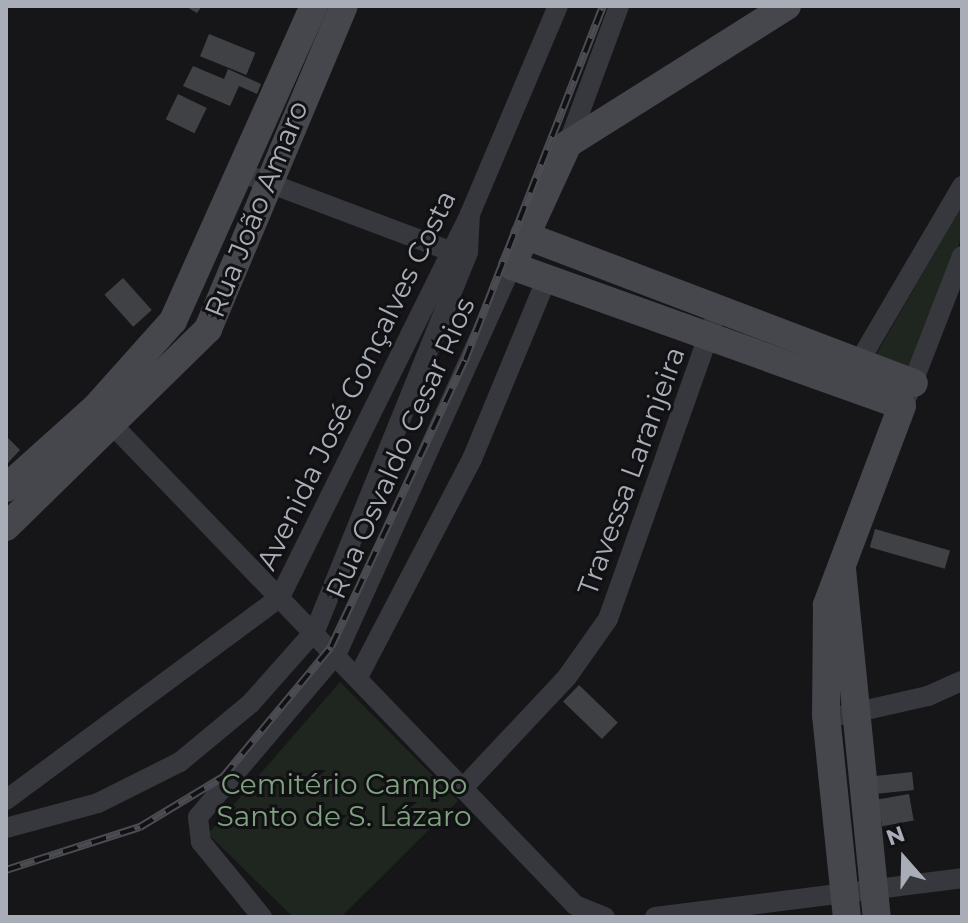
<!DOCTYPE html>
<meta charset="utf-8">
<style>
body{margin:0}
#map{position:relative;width:968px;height:923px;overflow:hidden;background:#161618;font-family:Montserrat,sans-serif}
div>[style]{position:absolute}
.green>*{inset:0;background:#1e261f}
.building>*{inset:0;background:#404145;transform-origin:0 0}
.street>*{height:20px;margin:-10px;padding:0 10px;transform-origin:10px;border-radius:10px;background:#37383d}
.secondary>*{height:28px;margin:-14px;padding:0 14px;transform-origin:14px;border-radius:14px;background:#45474d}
.rail>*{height:8px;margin-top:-4px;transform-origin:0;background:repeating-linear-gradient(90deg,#111113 0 15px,#4a4c52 0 30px);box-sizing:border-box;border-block:2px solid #4a4c52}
span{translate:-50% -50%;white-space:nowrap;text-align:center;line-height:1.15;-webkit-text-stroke:6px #111113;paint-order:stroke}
.street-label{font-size:28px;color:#a8adb8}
.park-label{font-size:28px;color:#7fa381}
.frame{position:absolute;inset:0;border:8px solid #a8adb8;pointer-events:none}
.north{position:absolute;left:864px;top:819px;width:80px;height:80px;-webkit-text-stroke:6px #111113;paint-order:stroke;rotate:340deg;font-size:22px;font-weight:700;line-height:32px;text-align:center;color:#a8adb8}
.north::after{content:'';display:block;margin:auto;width:28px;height:36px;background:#a8adb8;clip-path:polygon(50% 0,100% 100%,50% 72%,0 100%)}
</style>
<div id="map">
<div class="green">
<i style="clip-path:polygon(962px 205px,962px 236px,910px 372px,874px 358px)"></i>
<i style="clip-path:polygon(340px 682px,458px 801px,341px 917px,293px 917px,208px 834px)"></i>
</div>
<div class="building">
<i style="clip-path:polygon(185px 6px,202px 6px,197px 13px)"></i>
<i style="left:209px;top:34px;width:50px;height:24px;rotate:22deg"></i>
<i style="clip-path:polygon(193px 66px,224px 79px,228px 69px,261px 84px,257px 94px,239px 86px,230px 106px,183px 86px)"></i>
<i style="left:178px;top:94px;width:32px;height:28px;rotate:26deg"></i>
<i style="left:123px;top:278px;width:43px;height:25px;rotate:48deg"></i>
<i style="clip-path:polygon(6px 436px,20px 450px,6px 465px)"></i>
<i style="left:875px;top:529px;width:78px;height:19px;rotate:16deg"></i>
<i style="left:579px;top:685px;width:54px;height:23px;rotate:44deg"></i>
<i style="left:912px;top:772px;width:18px;height:42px;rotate:84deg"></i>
<i style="left:909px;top:794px;width:27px;height:32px;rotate:80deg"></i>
</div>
<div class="street">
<i style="left:568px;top:144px;width:147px;rotate:-69.7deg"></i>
<i style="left:237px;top:171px;width:236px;rotate:20.6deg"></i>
<i style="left:853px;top:372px;width:216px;rotate:-59.6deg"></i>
<i style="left:908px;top:395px;width:149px;rotate:-68.8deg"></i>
<i style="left:104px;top:416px;width:679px;rotate:46.07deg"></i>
<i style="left:575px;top:905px;width:32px;rotate:22deg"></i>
<i style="left:358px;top:677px;width:246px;rotate:-62.4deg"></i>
<i style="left:472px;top:459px;width:196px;rotate:-67.5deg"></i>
<i style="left:844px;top:715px;width:86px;rotate:-12.7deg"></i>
<i style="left:928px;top:696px;width:37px;rotate:-24deg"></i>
<i style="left:462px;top:789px;width:154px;rotate:-46.8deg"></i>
<i style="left:567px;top:677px;width:71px;rotate:-54.7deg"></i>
<i style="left:608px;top:619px;width:312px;rotate:-70.5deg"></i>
<i style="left:6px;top:800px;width:341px;rotate:-36.5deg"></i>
<i style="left:280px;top:597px;width:428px;rotate:-63.6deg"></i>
<i style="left:470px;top:214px;width:226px;rotate:-67.1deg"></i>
<i style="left:6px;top:828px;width:95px;rotate:-15.2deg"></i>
<i style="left:98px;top:803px;width:92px;rotate:-26.6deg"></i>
<i style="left:180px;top:762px;width:92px;rotate:-39.7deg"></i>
<i style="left:251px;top:703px;width:96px;rotate:-48.4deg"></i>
<i style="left:315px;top:631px;width:409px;rotate:-68deg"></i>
<i style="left:468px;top:252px;width:38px;rotate:-87deg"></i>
<i style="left:262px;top:917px;width:97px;rotate:-129.1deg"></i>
<i style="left:201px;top:842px;width:25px;rotate:-97deg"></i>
<i style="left:198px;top:817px;width:215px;rotate:-49.7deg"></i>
<i style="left:337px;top:653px;width:425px;rotate:-65.7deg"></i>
<i style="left:655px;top:917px;width:309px;rotate:-7.2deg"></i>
</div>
<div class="secondary">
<i style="left:787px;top:6px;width:259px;rotate:147.8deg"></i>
<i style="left:568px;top:144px;width:134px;rotate:114.7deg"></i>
<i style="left:512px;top:266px;width:414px;rotate:19.7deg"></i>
<i style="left:902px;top:406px;width:213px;rotate:110.7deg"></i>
<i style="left:827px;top:605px;width:110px;rotate:90.5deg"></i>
<i style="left:826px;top:715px;width:203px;rotate:84.1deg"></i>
<i style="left:524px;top:235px;width:417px;rotate:20.8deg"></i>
<i style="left:6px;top:488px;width:121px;rotate:-42deg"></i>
<i style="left:96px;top:407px;width:115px;rotate:-48.2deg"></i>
<i style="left:173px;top:321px;width:345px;rotate:-65.9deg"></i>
<i style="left:6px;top:527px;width:283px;rotate:-44.4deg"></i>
<i style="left:208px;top:329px;width:350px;rotate:-67.2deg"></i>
<i style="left:842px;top:569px;width:350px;rotate:84.3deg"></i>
</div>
<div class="rail">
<i style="left:6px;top:870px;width:141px;rotate:-17.8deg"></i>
<i style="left:140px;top:827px;width:97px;rotate:-31.1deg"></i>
<i style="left:223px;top:777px;width:169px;rotate:-50.3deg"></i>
<i style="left:331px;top:647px;width:317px;rotate:-65deg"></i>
<i style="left:465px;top:360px;width:380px;rotate:-68.7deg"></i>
</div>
<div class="street-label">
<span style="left:256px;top:209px;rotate:-68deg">Rua João Amaro</span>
<span style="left:356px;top:380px;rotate:-64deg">Avenida José Gonçalves Costa</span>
<span style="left:400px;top:448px;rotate:-66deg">Rua Osvaldo Cesar Rios</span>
<span style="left:631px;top:471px;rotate:-70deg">Travessa Laranjeira</span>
</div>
<div class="park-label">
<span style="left:344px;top:800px">Cemitério Campo<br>Santo de S. Lázaro</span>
</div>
<div class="frame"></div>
<div class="north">N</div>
</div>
